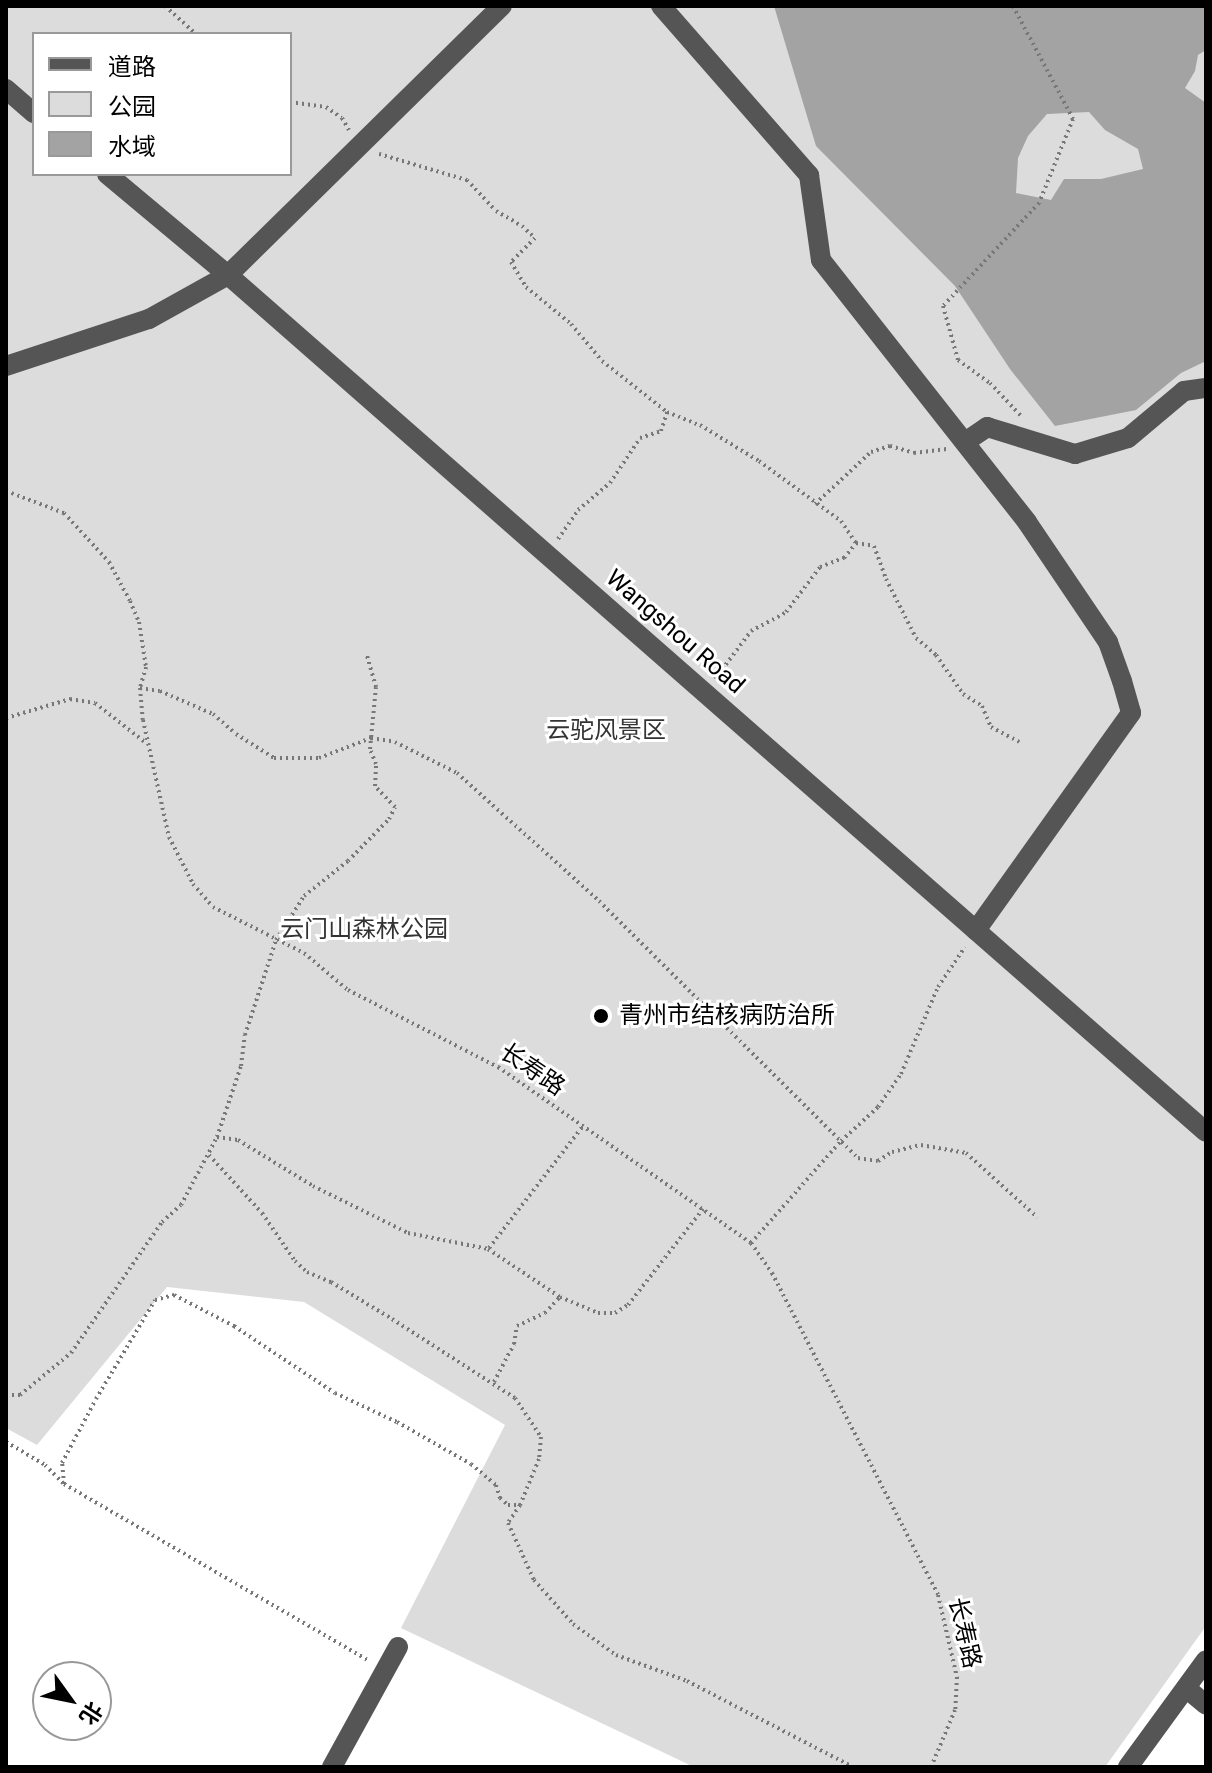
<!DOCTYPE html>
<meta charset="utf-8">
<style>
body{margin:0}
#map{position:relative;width:1212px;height:1773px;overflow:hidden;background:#fff;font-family:Roboto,"Noto Sans SC",sans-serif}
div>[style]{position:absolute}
.green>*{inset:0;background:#dcdcdc}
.water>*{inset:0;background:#a3a3a3}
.path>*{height:4px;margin-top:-2px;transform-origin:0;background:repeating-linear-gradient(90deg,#777 0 2px,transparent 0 6px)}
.minor>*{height:20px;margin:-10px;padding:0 10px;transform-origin:10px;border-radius:10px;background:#555}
.dots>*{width:22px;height:22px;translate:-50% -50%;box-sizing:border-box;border:4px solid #fff;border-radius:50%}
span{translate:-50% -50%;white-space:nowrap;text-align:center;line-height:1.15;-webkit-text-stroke:6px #fff;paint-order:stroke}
.street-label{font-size:24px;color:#000}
.park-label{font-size:24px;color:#333}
.poi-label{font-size:24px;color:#000}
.left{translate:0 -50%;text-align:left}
.frame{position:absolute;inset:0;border:8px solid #000;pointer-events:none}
.legend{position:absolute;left:32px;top:32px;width:260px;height:144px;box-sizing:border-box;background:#fff;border:2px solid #999;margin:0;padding:10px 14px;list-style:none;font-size:24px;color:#000}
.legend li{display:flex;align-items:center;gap:16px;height:40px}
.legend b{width:40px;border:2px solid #999}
.north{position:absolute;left:32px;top:1661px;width:80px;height:80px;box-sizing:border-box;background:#fff;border:2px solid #999;border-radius:50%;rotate:123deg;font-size:22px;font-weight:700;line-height:32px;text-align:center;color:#000}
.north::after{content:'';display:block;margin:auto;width:28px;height:36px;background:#000;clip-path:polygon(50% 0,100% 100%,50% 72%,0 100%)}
</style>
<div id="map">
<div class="green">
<i style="clip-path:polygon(evenodd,6px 6px,1206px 6px,1206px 1626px,1105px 1767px,694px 1767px,401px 1628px,505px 1425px,304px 1302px,167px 1287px,37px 1445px,6px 1428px,6px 6px,34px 34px,290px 34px,290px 174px,34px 174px,34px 34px)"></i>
</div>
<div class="water">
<i style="clip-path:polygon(evenodd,774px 6px,1206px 6px,1206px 50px,1198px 55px,1195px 71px,1185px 88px,1206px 103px,1206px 361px,1181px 373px,1136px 410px,1055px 426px,1010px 369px,955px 286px,816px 146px,774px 6px,1089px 112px,1105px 130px,1138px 149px,1143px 169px,1101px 179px,1064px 179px,1051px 200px,1016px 193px,1018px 158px,1028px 136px,1047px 114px,1089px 112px)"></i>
</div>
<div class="path">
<i style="left:165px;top:6px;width:42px;rotate:42.1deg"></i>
<i style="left:1013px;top:6px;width:128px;rotate:62deg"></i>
<i style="left:1073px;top:119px;width:91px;rotate:112deg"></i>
<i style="left:1039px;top:203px;width:141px;rotate:133deg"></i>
<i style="left:943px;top:306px;width:56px;rotate:74.5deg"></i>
<i style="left:958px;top:360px;width:39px;rotate:36deg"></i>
<i style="left:990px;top:383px;width:47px;rotate:46.7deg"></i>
<i style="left:290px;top:102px;width:36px;rotate:8deg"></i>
<i style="left:326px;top:107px;width:19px;rotate:35deg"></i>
<i style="left:342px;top:118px;width:14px;rotate:60deg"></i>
<i style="left:379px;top:154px;width:92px;rotate:16.5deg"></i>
<i style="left:467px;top:180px;width:42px;rotate:46.9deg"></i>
<i style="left:496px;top:211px;width:30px;rotate:30deg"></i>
<i style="left:522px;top:226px;width:18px;rotate:43deg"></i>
<i style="left:535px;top:238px;width:34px;rotate:135deg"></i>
<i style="left:511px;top:262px;width:29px;rotate:59deg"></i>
<i style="left:526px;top:287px;width:58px;rotate:39.4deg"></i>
<i style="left:571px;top:324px;width:48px;rotate:50deg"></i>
<i style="left:602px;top:361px;width:83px;rotate:38.1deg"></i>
<i style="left:667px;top:412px;width:35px;rotate:22deg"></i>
<i style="left:700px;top:425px;width:69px;rotate:31.4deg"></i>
<i style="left:759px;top:461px;width:102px;rotate:36.2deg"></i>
<i style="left:841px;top:521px;width:27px;rotate:56deg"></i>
<i style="left:856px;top:543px;width:18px;rotate:9deg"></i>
<i style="left:874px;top:546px;width:35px;rotate:70deg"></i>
<i style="left:886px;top:579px;width:66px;rotate:63deg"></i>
<i style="left:916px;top:638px;width:26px;rotate:40deg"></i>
<i style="left:936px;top:655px;width:47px;rotate:55.3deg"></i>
<i style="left:963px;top:694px;width:22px;rotate:32deg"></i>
<i style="left:982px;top:706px;width:23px;rotate:67deg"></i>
<i style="left:991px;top:727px;width:32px;rotate:28deg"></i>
<i style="left:6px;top:491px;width:62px;rotate:20.8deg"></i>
<i style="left:64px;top:513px;width:67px;rotate:47.4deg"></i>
<i style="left:109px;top:562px;width:44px;rotate:61.7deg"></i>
<i style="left:130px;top:601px;width:23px;rotate:67deg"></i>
<i style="left:139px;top:622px;width:46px;rotate:81.2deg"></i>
<i style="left:146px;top:667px;width:22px;rotate:106deg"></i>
<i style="left:140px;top:688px;width:32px;rotate:85deg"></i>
<i style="left:143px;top:720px;width:120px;rotate:77.5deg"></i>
<i style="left:169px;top:837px;width:53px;rotate:62.9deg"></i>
<i style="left:193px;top:884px;width:30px;rotate:49deg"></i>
<i style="left:213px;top:907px;width:102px;rotate:26.8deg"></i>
<i style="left:304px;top:953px;width:57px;rotate:40.1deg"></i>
<i style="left:348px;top:990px;width:169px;rotate:27.2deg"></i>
<i style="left:498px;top:1067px;width:308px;rotate:34.8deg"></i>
<i style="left:751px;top:1243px;width:37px;rotate:55deg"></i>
<i style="left:772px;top:1273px;width:362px;rotate:62.7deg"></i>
<i style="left:938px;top:1595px;width:84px;rotate:77deg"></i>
<i style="left:957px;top:1677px;width:33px;rotate:93deg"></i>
<i style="left:955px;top:1710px;width:62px;rotate:112.8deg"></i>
<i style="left:815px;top:504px;width:76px;rotate:-42.9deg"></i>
<i style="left:871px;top:452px;width:20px;rotate:-18deg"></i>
<i style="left:890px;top:446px;width:25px;rotate:16deg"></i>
<i style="left:914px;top:453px;width:33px;rotate:-7deg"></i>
<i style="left:558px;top:539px;width:35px;rotate:-55deg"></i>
<i style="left:578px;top:510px;width:42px;rotate:-40.2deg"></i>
<i style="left:610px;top:483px;width:54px;rotate:-56.3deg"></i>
<i style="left:640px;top:438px;width:22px;rotate:-18deg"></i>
<i style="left:661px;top:431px;width:20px;rotate:-72deg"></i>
<i style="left:715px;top:679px;width:60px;rotate:-53.1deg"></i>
<i style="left:751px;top:631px;width:40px;rotate:-28deg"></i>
<i style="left:786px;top:612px;width:56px;rotate:-52.9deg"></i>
<i style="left:820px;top:567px;width:26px;rotate:-21deg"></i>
<i style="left:844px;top:558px;width:19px;rotate:-51deg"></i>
<i style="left:140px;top:688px;width:20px;rotate:9deg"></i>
<i style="left:160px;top:691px;width:58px;rotate:23.5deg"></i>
<i style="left:213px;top:714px;width:30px;rotate:41deg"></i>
<i style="left:236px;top:734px;width:45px;rotate:32.3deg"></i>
<i style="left:274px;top:758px;width:45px"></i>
<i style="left:319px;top:758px;width:56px;rotate:-21deg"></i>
<i style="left:371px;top:738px;width:24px;rotate:9deg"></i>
<i style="left:395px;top:742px;width:69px;rotate:26.6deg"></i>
<i style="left:457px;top:773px;width:191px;rotate:42deg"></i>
<i style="left:599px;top:901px;width:365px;rotate:44.8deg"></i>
<i style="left:858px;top:1158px;width:20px;rotate:9deg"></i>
<i style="left:878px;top:1161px;width:17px;rotate:-33deg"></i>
<i style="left:892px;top:1152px;width:30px;rotate:-14deg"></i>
<i style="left:921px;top:1145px;width:46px;rotate:10.1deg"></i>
<i style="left:966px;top:1153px;width:96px;rotate:42deg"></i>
<i style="left:6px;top:718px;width:67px;rotate:-16.5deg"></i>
<i style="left:70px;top:699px;width:25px;rotate:9deg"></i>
<i style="left:95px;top:703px;width:65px;rotate:38.1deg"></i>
<i style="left:217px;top:1137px;width:21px;rotate:8deg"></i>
<i style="left:238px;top:1140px;width:88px;rotate:31.5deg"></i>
<i style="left:313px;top:1186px;width:106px;rotate:26.3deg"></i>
<i style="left:408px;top:1233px;width:82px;rotate:11.3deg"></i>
<i style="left:488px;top:1249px;width:87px;rotate:33.7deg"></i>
<i style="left:560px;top:1297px;width:41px;rotate:22.8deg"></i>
<i style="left:598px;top:1313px;width:17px"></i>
<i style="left:615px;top:1313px;width:15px;rotate:-32deg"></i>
<i style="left:628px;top:1305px;width:122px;rotate:-52deg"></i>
<i style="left:209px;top:1155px;width:79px;rotate:47.6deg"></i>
<i style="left:262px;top:1213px;width:58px;rotate:55.5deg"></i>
<i style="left:295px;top:1261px;width:16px;rotate:43deg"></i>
<i style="left:307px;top:1272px;width:26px;rotate:23deg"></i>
<i style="left:331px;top:1282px;width:71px;rotate:31.2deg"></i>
<i style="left:392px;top:1319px;width:146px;rotate:32.7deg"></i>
<i style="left:515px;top:1398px;width:47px;rotate:56.3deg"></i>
<i style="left:541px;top:1437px;width:22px;rotate:95deg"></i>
<i style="left:539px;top:1459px;width:50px;rotate:112.4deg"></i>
<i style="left:520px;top:1505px;width:22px;rotate:124deg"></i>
<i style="left:508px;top:1523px;width:63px;rotate:65.5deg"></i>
<i style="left:534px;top:1580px;width:59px;rotate:48.4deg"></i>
<i style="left:573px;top:1624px;width:53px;rotate:35.8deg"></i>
<i style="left:616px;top:1655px;width:76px;rotate:20.1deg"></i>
<i style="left:687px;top:1681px;width:187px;rotate:27.4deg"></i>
<i style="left:751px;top:1243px;width:136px;rotate:-48.6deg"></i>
<i style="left:841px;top:1141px;width:50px;rotate:-42.6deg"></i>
<i style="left:878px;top:1107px;width:40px;rotate:-55.1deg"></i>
<i style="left:901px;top:1074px;width:95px;rotate:-67deg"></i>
<i style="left:938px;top:987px;width:48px;rotate:-56deg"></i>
<i style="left:489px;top:1248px;width:154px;rotate:-52.4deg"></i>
<i style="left:494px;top:1382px;width:43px;rotate:-62.2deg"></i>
<i style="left:514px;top:1344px;width:18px;rotate:-81deg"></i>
<i style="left:517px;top:1326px;width:31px;rotate:-25deg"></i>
<i style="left:545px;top:1313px;width:22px;rotate:-47deg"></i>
<i style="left:6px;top:1395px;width:14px"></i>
<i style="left:20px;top:1395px;width:66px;rotate:-39.5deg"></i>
<i style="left:71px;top:1353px;width:160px;rotate:-55.2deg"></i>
<i style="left:162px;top:1222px;width:25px;rotate:-42deg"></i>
<i style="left:181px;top:1205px;width:77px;rotate:-62.1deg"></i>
<i style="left:217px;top:1137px;width:75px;rotate:-71.3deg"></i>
<i style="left:241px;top:1066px;width:31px;rotate:-83deg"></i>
<i style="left:245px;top:1035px;width:100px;rotate:-71.9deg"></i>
<i style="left:276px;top:940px;width:52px;rotate:-57.5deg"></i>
<i style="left:304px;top:896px;width:56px;rotate:-38.5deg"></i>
<i style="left:348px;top:861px;width:59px;rotate:-45.7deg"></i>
<i style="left:389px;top:819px;width:13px;rotate:-63deg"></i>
<i style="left:395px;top:807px;width:29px;rotate:-134deg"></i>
<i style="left:375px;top:786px;width:22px;rotate:-87deg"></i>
<i style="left:376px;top:764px;width:16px;rotate:-112deg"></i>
<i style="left:370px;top:749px;width:62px;rotate:-84.5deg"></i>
<i style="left:376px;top:687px;width:35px;rotate:-106deg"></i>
<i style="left:6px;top:1442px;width:45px;rotate:30.5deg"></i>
<i style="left:45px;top:1465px;width:27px;rotate:45deg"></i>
<i style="left:64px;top:1484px;width:351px;rotate:30.1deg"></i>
<i style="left:64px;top:1484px;width:21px;rotate:-95deg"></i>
<i style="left:62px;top:1463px;width:72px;rotate:-62deg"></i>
<i style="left:96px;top:1399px;width:115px;rotate:-59.2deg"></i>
<i style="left:155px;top:1300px;width:20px;rotate:-15deg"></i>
<i style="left:174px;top:1295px;width:68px;rotate:27.3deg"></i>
<i style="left:234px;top:1326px;width:121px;rotate:33.6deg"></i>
<i style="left:335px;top:1393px;width:68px;rotate:25.1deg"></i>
<i style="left:397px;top:1422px;width:85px;rotate:29.6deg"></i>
<i style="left:471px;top:1464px;width:33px;rotate:40deg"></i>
<i style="left:496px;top:1485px;width:14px;rotate:73deg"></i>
<i style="left:500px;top:1498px;width:11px;rotate:41deg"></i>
<i style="left:508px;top:1505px;width:12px"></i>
</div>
<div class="minor">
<i style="left:661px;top:6px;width:225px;rotate:48.8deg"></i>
<i style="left:809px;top:175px;width:86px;rotate:82deg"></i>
<i style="left:821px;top:260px;width:333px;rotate:51.8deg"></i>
<i style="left:1027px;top:522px;width:145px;rotate:56deg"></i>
<i style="left:1108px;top:642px;width:41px;rotate:70.3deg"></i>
<i style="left:1122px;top:681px;width:33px;rotate:74deg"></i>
<i style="left:1131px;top:713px;width:267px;rotate:125.5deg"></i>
<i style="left:6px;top:89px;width:37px;rotate:41deg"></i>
<i style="left:107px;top:174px;width:158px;rotate:39.9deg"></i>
<i style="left:228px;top:275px;width:1300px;rotate:41.23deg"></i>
<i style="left:6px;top:366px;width:151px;rotate:-18.2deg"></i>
<i style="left:149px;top:319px;width:90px;rotate:-29.1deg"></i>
<i style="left:228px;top:275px;width:384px;rotate:-44.5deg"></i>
<i style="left:965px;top:442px;width:27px;rotate:-34deg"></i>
<i style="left:987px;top:427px;width:92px;rotate:17.1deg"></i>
<i style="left:1075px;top:454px;width:55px;rotate:-16.8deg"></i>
<i style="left:1128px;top:438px;width:73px;rotate:-40deg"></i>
<i style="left:1184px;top:391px;width:22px;rotate:-8deg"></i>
<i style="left:1186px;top:1688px;width:26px;rotate:40deg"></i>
<i style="left:332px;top:1767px;width:137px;rotate:-61.2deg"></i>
<i style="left:1128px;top:1767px;width:132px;rotate:-53.9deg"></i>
</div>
<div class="dots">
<i style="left:601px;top:1016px;background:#000"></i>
</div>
<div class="street-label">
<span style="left:675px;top:632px;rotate:41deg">Wangshou Road</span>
<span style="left:532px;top:1070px;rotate:34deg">长寿路</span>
<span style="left:964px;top:1633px;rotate:77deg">长寿路</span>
</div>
<div class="park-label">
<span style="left:606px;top:731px">云驼风景区</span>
<span style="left:364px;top:930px">云门山森林公园</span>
</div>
<div class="poi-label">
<span class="left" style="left:619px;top:1016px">青州市结核病防治所</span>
</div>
<div class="frame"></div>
<ul class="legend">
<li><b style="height:10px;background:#555"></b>道路</li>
<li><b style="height:22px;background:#dcdcdc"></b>公园</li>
<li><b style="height:22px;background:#a3a3a3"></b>水域</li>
</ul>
<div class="north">北</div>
</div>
